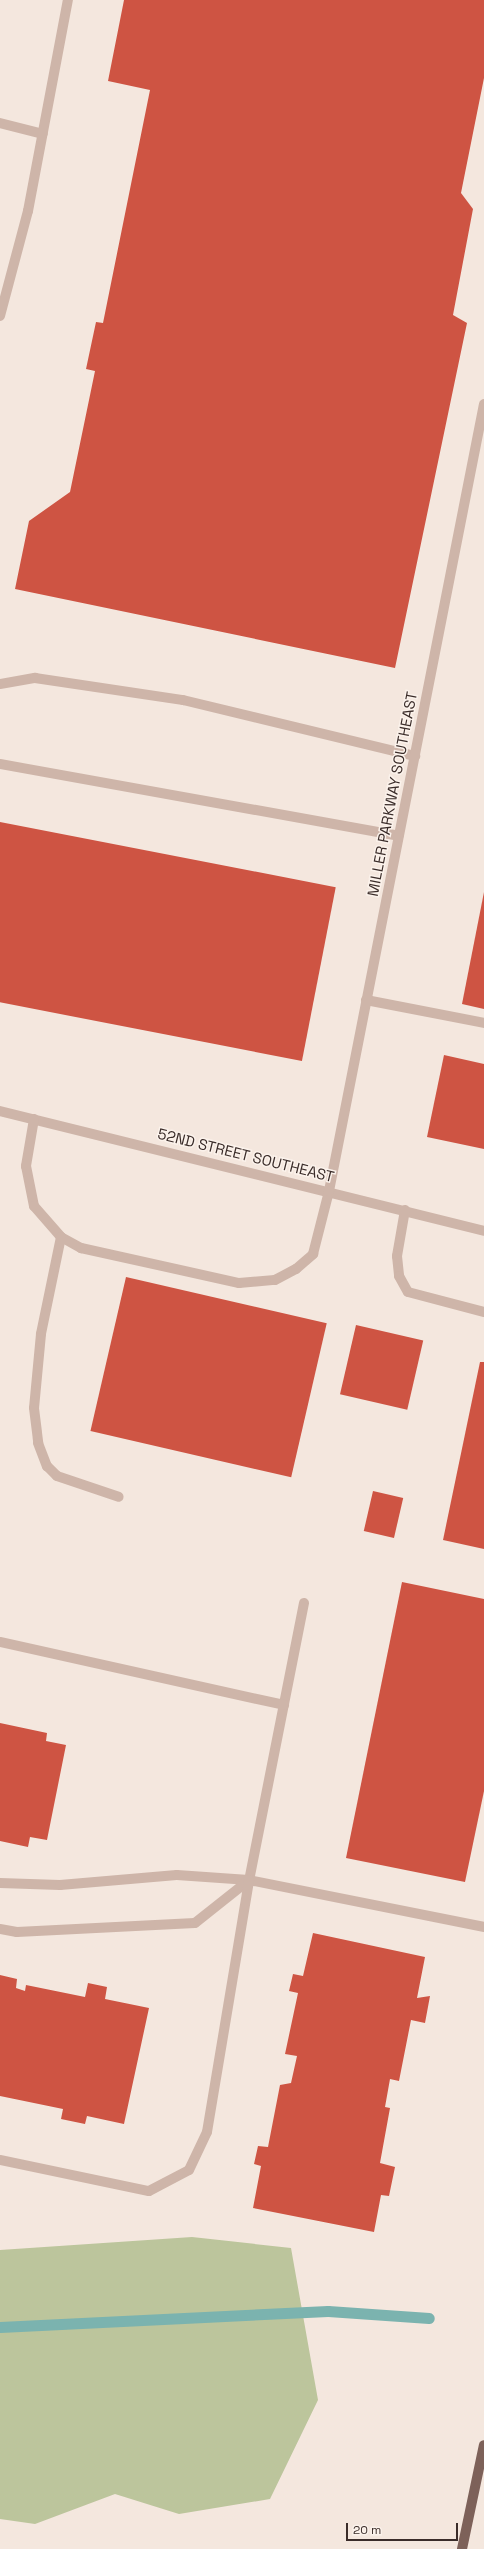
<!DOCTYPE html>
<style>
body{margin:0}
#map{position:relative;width:484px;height:2549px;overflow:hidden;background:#f4e7de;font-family:"Space Grotesk",sans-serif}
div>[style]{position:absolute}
.green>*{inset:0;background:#bcc59c}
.stream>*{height:11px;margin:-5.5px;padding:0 5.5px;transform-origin:5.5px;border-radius:5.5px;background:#7bb3af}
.building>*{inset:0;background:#ce5443;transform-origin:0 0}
.minor>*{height:10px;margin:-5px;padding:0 5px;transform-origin:5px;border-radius:5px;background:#ceb5a9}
.major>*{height:10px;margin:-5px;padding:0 5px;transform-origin:5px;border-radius:5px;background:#7d6159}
span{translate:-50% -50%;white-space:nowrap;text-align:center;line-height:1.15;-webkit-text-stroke:3px #fbf2eb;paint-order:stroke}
.street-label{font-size:15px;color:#3a2c29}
.scale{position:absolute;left:346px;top:2523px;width:112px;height:18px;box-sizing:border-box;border:2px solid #3a2c29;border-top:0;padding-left:5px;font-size:12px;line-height:14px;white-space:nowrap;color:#3a2c29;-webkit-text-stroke:3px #fbf2eb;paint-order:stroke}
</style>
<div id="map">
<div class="green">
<i style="clip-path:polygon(192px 2237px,291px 2248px,318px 2400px,270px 2499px,179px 2514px,115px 2494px,35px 2524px,0 2519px,0 2250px)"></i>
</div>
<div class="stream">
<i style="left:0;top:2327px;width:328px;rotate:-2.8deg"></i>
<i style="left:328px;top:2311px;width:101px;rotate:4deg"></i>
</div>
<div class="building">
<i style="clip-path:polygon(124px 0,484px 0,484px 78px,461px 193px,473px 209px,453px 315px,467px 323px,395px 668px,15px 589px,29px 521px,70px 492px,95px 371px,86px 369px,96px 322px,103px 323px,150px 90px,108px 81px)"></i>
<i style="left:0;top:822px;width:342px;height:177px;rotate:11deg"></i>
<i style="clip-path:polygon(484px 892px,484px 1009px,462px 1004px)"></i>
<i style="clip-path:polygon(444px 1055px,484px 1064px,484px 1149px,427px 1137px)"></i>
<i style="left:126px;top:1277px;width:206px;height:158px;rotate:13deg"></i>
<i style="left:356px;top:1325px;width:69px;height:71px;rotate:13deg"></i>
<i style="clip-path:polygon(480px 1362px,484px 1362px,484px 1549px,443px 1540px)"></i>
<i style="left:373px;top:1491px;width:31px;height:41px;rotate:13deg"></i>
<i style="clip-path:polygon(402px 1582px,484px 1599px,484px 1791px,465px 1882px,346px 1858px)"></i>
<i style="clip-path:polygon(0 1723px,47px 1733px,46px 1741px,66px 1745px,47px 1840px,30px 1837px,28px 1847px,0 1841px)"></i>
<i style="clip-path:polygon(313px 1933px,425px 1957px,417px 1998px,430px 1996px,425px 2023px,411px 2020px,399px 2081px,390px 2079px,385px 2107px,390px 2108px,380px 2163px,395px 2167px,389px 2196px,381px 2195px,374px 2232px,253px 2208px,261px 2166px,254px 2164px,258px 2146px,268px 2147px,280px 2085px,291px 2083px,297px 2056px,285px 2054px,298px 1993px,289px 1991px,293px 1974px,303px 1976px)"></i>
<i style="clip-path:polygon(0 1975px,17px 1979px,16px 1988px,25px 1991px,26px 1985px,85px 1997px,88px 1983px,107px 1987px,105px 1999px,149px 2008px,124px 2124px,87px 2116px,85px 2124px,61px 2119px,63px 2109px,0 2096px)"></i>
</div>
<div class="minor">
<i style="left:0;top:123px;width:44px;rotate:14.3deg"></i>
<i style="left:0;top:316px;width:109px;rotate:-75.1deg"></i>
<i style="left:28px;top:211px;width:215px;rotate:-79.3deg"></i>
<i style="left:0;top:684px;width:36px;rotate:-10deg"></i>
<i style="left:35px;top:678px;width:150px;rotate:8.5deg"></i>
<i style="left:183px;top:700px;width:239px;rotate:13.6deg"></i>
<i style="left:0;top:764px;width:405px;rotate:10.2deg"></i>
<i style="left:366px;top:1000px;width:120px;rotate:11deg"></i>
<i style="left:0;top:1111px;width:499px;rotate:13.9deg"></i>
<i style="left:34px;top:1119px;width:48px;rotate:99.7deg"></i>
<i style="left:26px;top:1166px;width:41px;rotate:78.7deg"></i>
<i style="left:34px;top:1206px;width:41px;rotate:48.9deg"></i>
<i style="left:61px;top:1237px;width:23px;rotate:29deg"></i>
<i style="left:81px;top:1248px;width:162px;rotate:12.5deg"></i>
<i style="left:239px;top:1283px;width:36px;rotate:-5deg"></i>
<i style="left:275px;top:1280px;width:24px;rotate:-28deg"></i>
<i style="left:296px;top:1269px;width:23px;rotate:-41deg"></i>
<i style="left:313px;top:1254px;width:65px;rotate:-75.7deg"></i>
<i style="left:329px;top:1191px;width:802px;rotate:-78.86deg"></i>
<i style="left:405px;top:1210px;width:47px;rotate:99.9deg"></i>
<i style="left:397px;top:1256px;width:20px;rotate:84deg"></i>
<i style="left:399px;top:1276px;width:18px;rotate:61deg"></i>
<i style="left:408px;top:1292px;width:79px;rotate:14.7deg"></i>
<i style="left:61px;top:1237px;width:99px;rotate:101.7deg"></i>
<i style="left:41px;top:1334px;width:74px;rotate:95.4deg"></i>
<i style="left:34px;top:1408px;width:35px;rotate:83deg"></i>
<i style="left:38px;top:1443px;width:25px;rotate:69deg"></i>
<i style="left:47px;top:1466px;width:14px;rotate:45deg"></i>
<i style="left:57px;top:1476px;width:65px;rotate:18.7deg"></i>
<i style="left:304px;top:1603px;width:282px;rotate:101.2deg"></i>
<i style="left:249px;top:1880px;width:240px;rotate:11.3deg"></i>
<i style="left:0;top:1642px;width:291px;rotate:12.5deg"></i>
<i style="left:0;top:1883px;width:60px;rotate:1.9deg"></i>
<i style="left:60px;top:1885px;width:117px;rotate:-4.9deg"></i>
<i style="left:177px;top:1875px;width:72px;rotate:4deg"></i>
<i style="left:0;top:1929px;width:17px;rotate:10deg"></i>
<i style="left:17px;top:1932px;width:178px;rotate:-2.9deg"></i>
<i style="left:195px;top:1923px;width:69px;rotate:-38.5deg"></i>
<i style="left:0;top:2160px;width:152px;rotate:11.8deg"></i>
<i style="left:149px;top:2191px;width:45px;rotate:-27.7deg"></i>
<i style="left:189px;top:2170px;width:42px;rotate:-64.7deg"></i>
<i style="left:207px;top:2132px;width:255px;rotate:-80.5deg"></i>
</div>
<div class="major">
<i style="left:462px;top:2549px;width:106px;rotate:-78.1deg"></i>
</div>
<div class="street-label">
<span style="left:392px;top:794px;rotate:-79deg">MILLER PARKWAY SOUTHEAST</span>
<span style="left:246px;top:1155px;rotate:14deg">52ND STREET SOUTHEAST</span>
</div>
<div class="scale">20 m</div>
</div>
